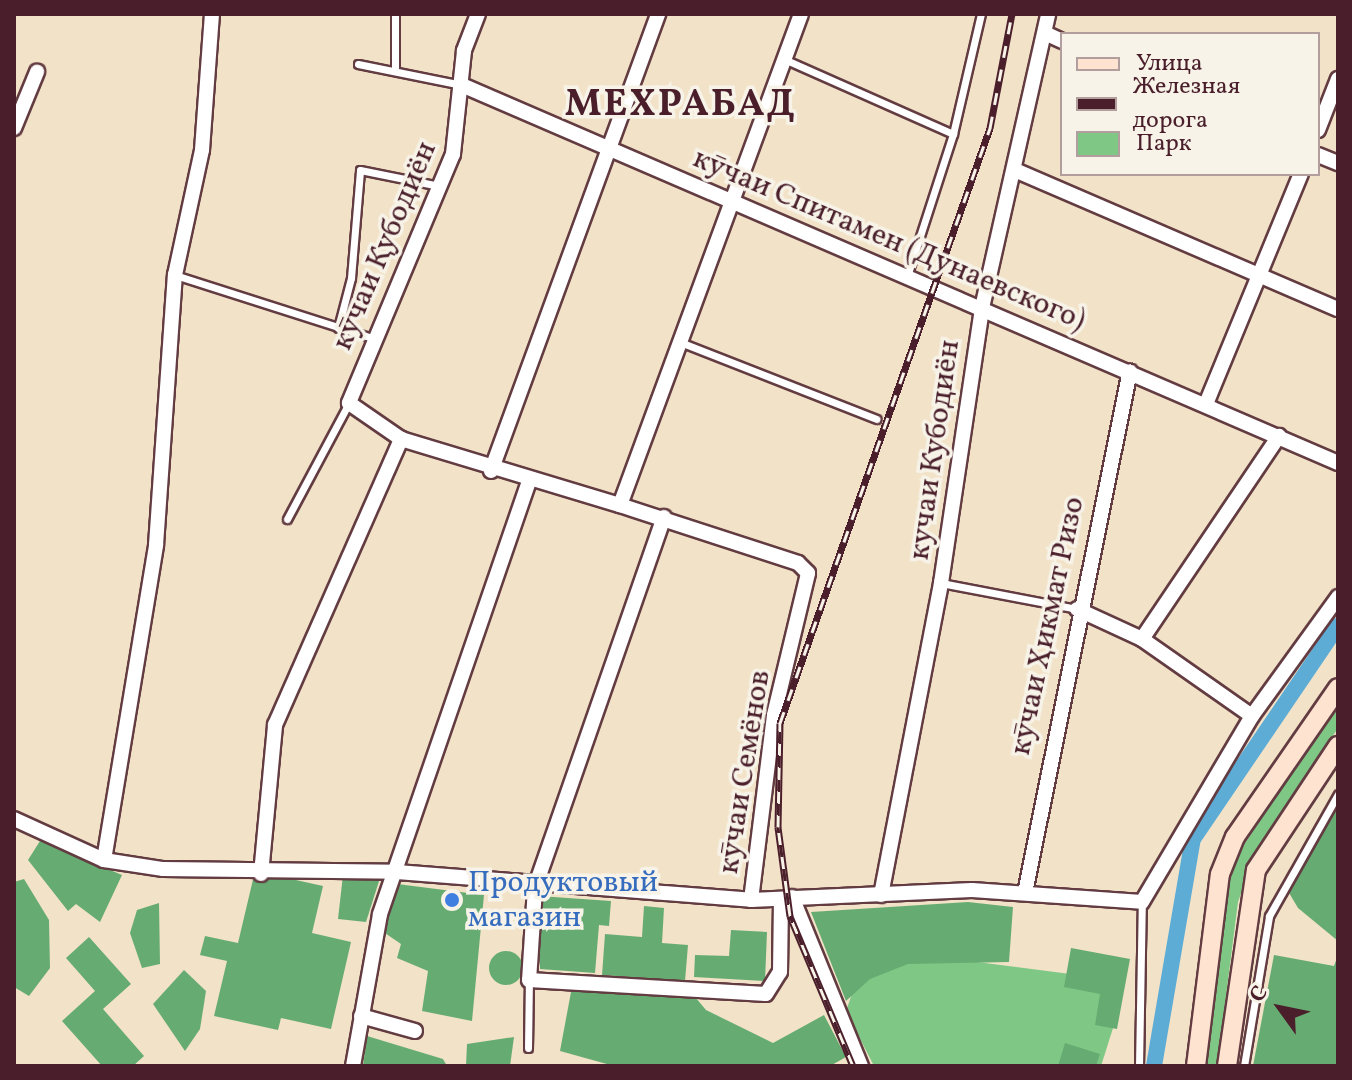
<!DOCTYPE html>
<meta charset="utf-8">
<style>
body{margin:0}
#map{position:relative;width:1352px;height:1080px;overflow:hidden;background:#f2e2c7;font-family:Vollkorn,serif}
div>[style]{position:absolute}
.green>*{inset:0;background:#7ec784}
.forest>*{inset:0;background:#66ac72}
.round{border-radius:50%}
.canal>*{height:16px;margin:-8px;padding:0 8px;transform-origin:8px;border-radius:8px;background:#5cacd6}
.roads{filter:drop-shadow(2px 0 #633c42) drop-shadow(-2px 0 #633c42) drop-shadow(0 2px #633c42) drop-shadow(0 -2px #633c42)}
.service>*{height:7px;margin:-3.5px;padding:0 3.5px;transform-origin:3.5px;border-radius:3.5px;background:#fff}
.minor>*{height:14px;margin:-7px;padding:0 7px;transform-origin:7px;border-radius:7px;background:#fff}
.secondary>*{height:18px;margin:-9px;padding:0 9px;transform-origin:9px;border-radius:9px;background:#fee3d1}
.rail>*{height:7px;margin-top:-3.5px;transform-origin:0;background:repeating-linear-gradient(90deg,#f7f3e8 0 12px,#4a1f2b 0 24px);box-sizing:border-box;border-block:2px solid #4a1f2b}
.dots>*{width:22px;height:22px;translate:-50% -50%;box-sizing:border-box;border:4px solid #f7f3e8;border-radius:50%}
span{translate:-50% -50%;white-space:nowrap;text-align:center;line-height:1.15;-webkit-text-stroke:7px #f7f3e8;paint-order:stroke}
.street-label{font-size:30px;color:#4a1f2b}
.shop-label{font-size:30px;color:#366cbe}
.left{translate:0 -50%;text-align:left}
.district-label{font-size:38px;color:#4a1f2b;font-weight:700;letter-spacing:2px}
.frame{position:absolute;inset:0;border:16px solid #4a1f2b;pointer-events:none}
.legend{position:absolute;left:1060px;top:32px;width:260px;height:144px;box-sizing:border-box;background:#f7f3e8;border:2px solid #b29e9c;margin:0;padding:10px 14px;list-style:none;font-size:24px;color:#4a1f2b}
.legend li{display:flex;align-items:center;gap:16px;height:40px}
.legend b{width:40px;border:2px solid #b29e9c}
.north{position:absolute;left:1240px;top:968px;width:80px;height:80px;-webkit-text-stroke:6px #f7f3e8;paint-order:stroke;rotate:303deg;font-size:22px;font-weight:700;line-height:32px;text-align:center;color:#4a1f2b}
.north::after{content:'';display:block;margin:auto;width:28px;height:36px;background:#4a1f2b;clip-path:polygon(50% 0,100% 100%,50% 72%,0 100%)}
</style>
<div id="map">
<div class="green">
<i style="clip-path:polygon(1338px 702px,1338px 728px,1253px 859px,1238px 902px,1217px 1066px,1207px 1066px,1225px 898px,1238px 854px)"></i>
<i style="clip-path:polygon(868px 948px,1101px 978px,1113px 1028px,1101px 1066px,874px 1066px,846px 1011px)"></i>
</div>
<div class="forest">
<i style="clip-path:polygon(1338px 799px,1338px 941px,1298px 908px,1285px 886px)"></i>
<i style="clip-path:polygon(40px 841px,122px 875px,100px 922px,76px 904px,68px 911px,28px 860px)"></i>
<i style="clip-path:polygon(255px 871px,323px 886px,312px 933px,351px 942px,331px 1029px,281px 1018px,278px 1030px,214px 1016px,227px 961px,200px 955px,205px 936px,238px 943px)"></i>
<i style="clip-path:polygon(343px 875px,380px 878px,366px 922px,338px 919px)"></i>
<i style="clip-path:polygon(24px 879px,49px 920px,50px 968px,29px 996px,14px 987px,14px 882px)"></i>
<i style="clip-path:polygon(397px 884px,484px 895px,472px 1021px,422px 1011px,428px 971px,397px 958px,401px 944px,379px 929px)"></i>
<i style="clip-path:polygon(539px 896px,611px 901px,609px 926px,599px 925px,595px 973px,540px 969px)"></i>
<i style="clip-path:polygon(968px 902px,1013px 907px,1009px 962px,908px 964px,870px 979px,846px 1001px,811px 912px)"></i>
<i style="clip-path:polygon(159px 903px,160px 964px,142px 968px,130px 933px,137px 910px)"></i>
<i style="clip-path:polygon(644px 906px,664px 908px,662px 943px,688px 945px,685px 981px,602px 975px,605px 934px,642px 937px)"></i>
<i style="clip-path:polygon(731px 930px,767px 932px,765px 981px,694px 977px,695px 955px,729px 956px)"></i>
<i style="clip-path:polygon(89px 937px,131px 984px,103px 1009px,144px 1056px,133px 1066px,102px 1066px,62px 1021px,95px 991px,66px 958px)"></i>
<i style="clip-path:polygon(1071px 948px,1130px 959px,1117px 1029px,1095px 1025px,1100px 994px,1064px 987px)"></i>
<i class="round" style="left:489px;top:951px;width:34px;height:34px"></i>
<i style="clip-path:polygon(1274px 955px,1334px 966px,1338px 955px,1338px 1066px,1253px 1066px)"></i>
<i style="clip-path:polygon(184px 970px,206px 991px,200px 1029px,185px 1051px,153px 1004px)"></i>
<i style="clip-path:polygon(690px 991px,706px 1010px,773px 1043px,824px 1015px,846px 1057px,830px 1066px,614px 1066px,560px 1051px,571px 992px)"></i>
<i style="clip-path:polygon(367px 1036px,443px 1059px,447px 1066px,363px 1066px)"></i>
<i style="clip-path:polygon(514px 1037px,510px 1066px,466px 1066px,467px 1044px)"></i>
<i style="clip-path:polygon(1065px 1043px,1100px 1054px,1096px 1066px,1058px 1066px)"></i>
</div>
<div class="canal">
<i style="left:1154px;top:1066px;width:230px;rotate:-80.3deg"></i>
<i style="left:1193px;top:839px;width:258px;rotate:-55.8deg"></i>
</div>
<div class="roads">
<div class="service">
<i style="left:395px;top:14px;width:57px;rotate:90deg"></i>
<i style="left:784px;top:59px;width:185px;rotate:23.9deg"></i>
<i style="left:953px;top:134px;width:149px;rotate:107.9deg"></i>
<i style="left:358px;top:64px;width:106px;rotate:11.4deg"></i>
<i style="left:953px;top:134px;width:123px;rotate:-76.9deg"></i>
<i style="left:175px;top:275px;width:208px;rotate:17.7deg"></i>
<i style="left:338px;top:328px;width:52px;rotate:-75.4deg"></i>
<i style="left:351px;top:278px;width:108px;rotate:-85.2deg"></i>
<i style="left:360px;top:170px;width:81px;rotate:11.4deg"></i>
<i style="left:680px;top:342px;width:211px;rotate:21.4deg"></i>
<i style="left:287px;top:519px;width:132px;rotate:-61.9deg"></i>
<i style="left:941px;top:583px;width:138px;rotate:10.8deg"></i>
<i style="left:528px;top:1048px;width:68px;rotate:-89.2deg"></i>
<i style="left:1139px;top:1066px;width:164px;rotate:-89deg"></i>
<i style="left:1244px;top:1066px;width:152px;rotate:-80.5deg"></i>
<i style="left:1269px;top:916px;width:140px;rotate:-60.5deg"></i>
</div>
<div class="minor">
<i style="left:478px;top:14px;width:40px;rotate:111deg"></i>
<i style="left:464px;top:51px;width:104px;rotate:96.1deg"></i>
<i style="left:453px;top:154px;width:270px;rotate:112.7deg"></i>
<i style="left:349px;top:403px;width:63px;rotate:34.7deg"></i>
<i style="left:401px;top:439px;width:229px;rotate:16.8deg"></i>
<i style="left:1045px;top:33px;width:19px;rotate:25deg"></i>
<i style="left:464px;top:86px;width:952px;rotate:23.33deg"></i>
<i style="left:14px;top:128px;width:61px;rotate:-67.7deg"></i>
<i style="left:1318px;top:130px;width:55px;rotate:-68.6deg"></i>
<i style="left:1318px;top:155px;width:22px;rotate:22deg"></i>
<i style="left:1017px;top:171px;width:349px;rotate:23.3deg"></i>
<i style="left:1206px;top:404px;width:249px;rotate:-67.6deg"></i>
<i style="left:491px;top:471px;width:487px;rotate:-69.9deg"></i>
<i style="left:664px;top:517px;width:393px;rotate:109.2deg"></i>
<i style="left:535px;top:888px;width:92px;rotate:93.7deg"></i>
<i style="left:529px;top:980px;width:237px;rotate:3.4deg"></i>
<i style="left:766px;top:994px;width:26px;rotate:-58deg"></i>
<i style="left:780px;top:972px;width:72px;rotate:-89.2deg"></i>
<i style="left:1077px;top:609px;width:72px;rotate:24.8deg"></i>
<i style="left:1142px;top:639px;width:134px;rotate:35deg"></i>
<i style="left:1142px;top:639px;width:245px;rotate:-56deg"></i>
<i style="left:14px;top:819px;width:99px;rotate:24.5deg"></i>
<i style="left:104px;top:860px;width:60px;rotate:8.7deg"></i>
<i style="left:163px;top:869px;width:234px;rotate:0.7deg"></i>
<i style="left:397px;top:872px;width:355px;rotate:4.5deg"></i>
<i style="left:751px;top:900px;width:221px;rotate:-2.6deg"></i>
<i style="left:972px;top:890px;width:170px;rotate:4deg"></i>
<i style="left:1142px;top:902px;width:216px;rotate:-59.4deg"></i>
<i style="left:1252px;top:716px;width:147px;rotate:-54.1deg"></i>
<i style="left:104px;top:860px;width:319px;rotate:-80.6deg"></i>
<i style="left:156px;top:545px;width:271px;rotate:-86deg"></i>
<i style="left:175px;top:275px;width:128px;rotate:-77.8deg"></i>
<i style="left:202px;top:150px;width:136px;rotate:-85.8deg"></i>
<i style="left:261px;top:874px;width:150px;rotate:-84.6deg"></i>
<i style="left:275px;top:725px;width:313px;rotate:-66.2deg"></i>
<i style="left:1025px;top:893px;width:532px;rotate:-78.63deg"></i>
<i style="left:881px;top:895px;width:318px;rotate:-79.1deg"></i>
<i style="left:941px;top:583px;width:278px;rotate:-81.5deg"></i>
<i style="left:982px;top:308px;width:301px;rotate:-77.3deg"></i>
<i style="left:792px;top:897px;width:183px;rotate:67.8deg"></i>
<i style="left:751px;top:900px;width:186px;rotate:-82.9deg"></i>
<i style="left:774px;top:715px;width:146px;rotate:-76.5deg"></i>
<i style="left:808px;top:573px;width:14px;rotate:-135deg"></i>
<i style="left:798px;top:563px;width:187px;rotate:-162deg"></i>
<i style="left:620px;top:505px;width:523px;rotate:-69.76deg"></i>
<i style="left:361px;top:1016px;width:56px;rotate:15.5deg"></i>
<i style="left:353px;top:1066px;width:154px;rotate:-79.9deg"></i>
<i style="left:380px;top:914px;width:457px;rotate:-71deg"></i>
</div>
<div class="secondary">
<i style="left:1196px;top:1066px;width:193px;rotate:-82.9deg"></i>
<i style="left:1220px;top:874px;width:40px;rotate:-68deg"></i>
<i style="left:1235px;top:837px;width:181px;rotate:-55.3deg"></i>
<i style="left:1227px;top:1066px;width:198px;rotate:-81.6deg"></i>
<i style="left:1256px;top:870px;width:149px;rotate:-56.5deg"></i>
</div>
</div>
<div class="rail">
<i style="left:853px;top:1066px;width:163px;rotate:-112.8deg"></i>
<i style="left:790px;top:916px;width:90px;rotate:-97.7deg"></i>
<i style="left:778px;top:827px;width:104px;rotate:-88.9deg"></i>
<i style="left:780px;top:723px;width:631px;rotate:-70.56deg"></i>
<i style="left:990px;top:128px;width:116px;rotate:-79.1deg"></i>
</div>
<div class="dots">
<i style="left:452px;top:900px;background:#3f7fe0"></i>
</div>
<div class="street-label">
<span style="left:889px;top:240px;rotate:23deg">кӯчаи Спитамен (Дунаевского)</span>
<span style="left:385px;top:246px;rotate:-67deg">кӯчаи Қубодиён</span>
<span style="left:935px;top:450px;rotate:-82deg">кучаи Кубодиён</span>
<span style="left:1048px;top:626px;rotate:-78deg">кӯчаи Ҳикмат Ризо</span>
<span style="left:745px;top:772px;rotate:-81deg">кӯчаи Семёнов</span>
</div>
<div class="shop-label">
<span class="left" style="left:468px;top:900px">Продуктовый<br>магазин</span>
</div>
<div class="district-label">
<span style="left:681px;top:106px">МЕХРАБАД</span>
</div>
<div class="frame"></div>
<ul class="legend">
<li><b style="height:10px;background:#fee3d1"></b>Улица</li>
<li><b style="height:10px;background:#4a1f2b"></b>Железная дорога</li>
<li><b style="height:22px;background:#7ec784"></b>Парк</li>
</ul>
<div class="north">С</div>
</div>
